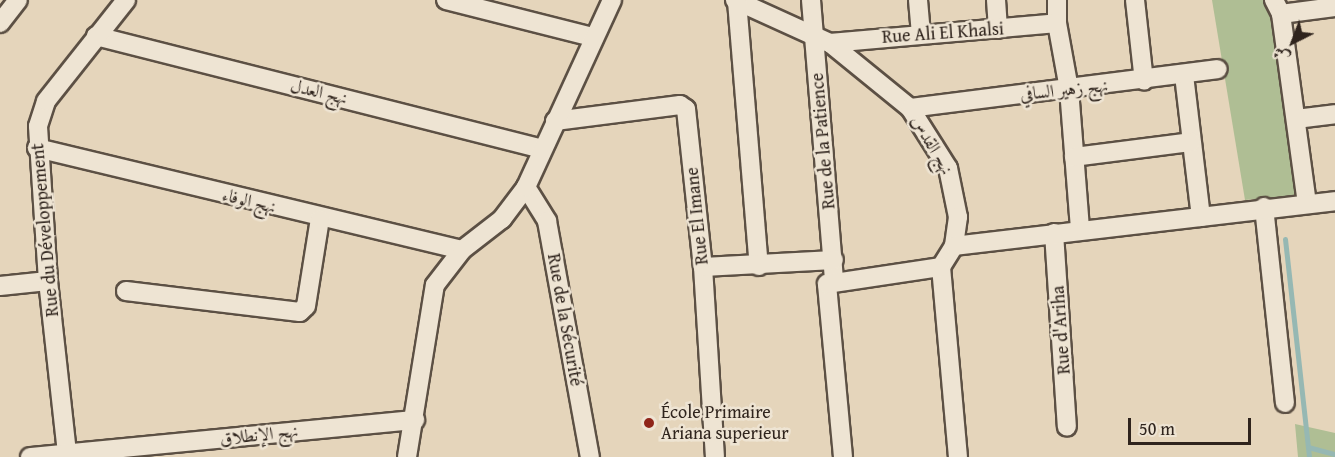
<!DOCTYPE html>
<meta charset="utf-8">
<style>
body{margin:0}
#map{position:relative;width:1335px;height:457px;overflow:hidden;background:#e5d5bb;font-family:"Gentium Book Plus",Amiri,serif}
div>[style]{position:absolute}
.green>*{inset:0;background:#afbe94}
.stream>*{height:5px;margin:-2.5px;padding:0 2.5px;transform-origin:2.5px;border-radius:2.5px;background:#96b8b3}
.roads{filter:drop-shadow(2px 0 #5c5044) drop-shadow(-2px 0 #5c5044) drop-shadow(0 2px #5c5044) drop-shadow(0 -2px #5c5044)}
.minor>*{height:18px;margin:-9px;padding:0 9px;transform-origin:9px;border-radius:9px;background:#eee4d3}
.dots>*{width:16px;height:16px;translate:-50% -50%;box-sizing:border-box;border:3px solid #eee4d3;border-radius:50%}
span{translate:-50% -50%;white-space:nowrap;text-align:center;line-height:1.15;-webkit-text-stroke:5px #eee4d3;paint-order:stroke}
.street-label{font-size:18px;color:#2f241d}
.poi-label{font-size:18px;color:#2f241d}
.left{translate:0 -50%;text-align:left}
.north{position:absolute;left:1263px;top:12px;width:60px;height:60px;-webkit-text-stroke:4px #eee4d3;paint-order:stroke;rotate:222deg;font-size:16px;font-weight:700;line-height:24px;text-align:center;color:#2f241d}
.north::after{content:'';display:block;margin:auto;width:21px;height:27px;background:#2f241d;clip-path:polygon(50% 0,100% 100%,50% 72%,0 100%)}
.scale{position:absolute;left:1128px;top:418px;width:123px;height:27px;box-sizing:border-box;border:3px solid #2f241d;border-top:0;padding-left:8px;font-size:18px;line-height:21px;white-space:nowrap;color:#2f241d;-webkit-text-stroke:4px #eee4d3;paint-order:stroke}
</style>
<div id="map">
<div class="green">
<i style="clip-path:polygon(1212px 0,1263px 0,1276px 30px,1298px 195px,1245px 200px)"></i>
<i style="clip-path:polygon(1295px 424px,1335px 433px,1335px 457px,1298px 457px)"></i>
</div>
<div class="stream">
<i style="left:1285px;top:239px;width:219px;rotate:83.7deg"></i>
<i style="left:1308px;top:447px;width:28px;rotate:15deg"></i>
</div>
<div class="roads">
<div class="minor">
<i style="left:446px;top:0;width:151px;rotate:14.2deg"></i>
<i style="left:735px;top:0;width:104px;rotate:24.4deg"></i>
<i style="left:830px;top:43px;width:103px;rotate:39.1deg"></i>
<i style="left:910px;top:108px;width:71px;rotate:57.7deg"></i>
<i style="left:948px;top:168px;width:50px;rotate:78.5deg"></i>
<i style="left:958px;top:217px;width:29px;rotate:98deg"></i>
<i style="left:954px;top:246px;width:25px;rotate:122deg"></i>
<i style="left:941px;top:267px;width:191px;rotate:84.9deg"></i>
<i style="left:811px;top:0;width:283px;rotate:85.3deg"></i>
<i style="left:918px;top:0;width:32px;rotate:85deg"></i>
<i style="left:996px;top:0;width:29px;rotate:86deg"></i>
<i style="left:1057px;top:0;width:23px;rotate:90deg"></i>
<i style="left:1057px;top:23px;width:67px;rotate:79.7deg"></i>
<i style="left:1069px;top:89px;width:141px;rotate:85.5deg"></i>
<i style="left:1135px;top:0;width:81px;rotate:83.7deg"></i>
<i style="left:1274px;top:0;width:16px;rotate:63deg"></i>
<i style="left:1281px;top:14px;width:191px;rotate:82.2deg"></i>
<i style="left:737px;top:1px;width:266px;rotate:85.3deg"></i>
<i style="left:1281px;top:14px;width:54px;rotate:-7.4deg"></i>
<i style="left:0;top:23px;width:29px;rotate:-52deg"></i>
<i style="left:96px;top:36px;width:459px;rotate:14.2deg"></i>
<i style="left:830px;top:43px;width:228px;rotate:-5deg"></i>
<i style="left:1184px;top:75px;width:143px;rotate:83.2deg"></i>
<i style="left:910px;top:108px;width:310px;rotate:-7.2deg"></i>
<i style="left:1296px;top:119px;width:39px;rotate:-7deg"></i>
<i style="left:555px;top:121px;width:126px;rotate:-7.3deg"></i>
<i style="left:680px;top:105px;width:7px;rotate:34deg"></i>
<i style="left:686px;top:109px;width:159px;rotate:83.9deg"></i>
<i style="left:703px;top:267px;width:190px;rotate:86.4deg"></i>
<i style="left:37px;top:148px;width:437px;rotate:13.5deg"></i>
<i style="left:1074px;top:157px;width:118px;rotate:-7.3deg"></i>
<i style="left:526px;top:187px;width:40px;rotate:58deg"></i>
<i style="left:547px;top:221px;width:240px;rotate:79.7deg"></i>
<i style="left:1264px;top:207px;width:197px;rotate:83.9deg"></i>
<i style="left:1054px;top:233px;width:194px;rotate:86.2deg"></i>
<i style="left:954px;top:246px;width:384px;rotate:-6.7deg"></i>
<i style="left:703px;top:267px;width:131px;rotate:-3.1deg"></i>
<i style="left:0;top:286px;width:48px;rotate:-5.9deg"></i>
<i style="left:126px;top:291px;width:175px;rotate:6.9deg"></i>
<i style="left:300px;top:312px;width:8px;rotate:-45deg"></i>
<i style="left:306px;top:306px;width:88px;rotate:-80.9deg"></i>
<i style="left:67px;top:453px;width:173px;rotate:-96.3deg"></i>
<i style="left:48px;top:281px;width:155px;rotate:-93.7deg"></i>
<i style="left:38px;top:126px;width:26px;rotate:-72deg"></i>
<i style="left:46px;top:101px;width:129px;rotate:-51.6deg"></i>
<i style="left:30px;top:457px;width:387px;rotate:-5.5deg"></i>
<i style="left:407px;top:457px;width:174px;rotate:-80.8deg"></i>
<i style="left:435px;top:285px;width:44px;rotate:-52.4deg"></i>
<i style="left:462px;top:250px;width:51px;rotate:-37.8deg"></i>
<i style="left:502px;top:219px;width:40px;rotate:-53deg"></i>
<i style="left:526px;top:187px;width:206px;rotate:-65.3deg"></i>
<i style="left:843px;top:457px;width:174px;rotate:-95.3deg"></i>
<i style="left:827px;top:284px;width:115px;rotate:-8.5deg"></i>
</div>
</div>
<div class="dots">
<i style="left:649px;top:423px;background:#8f2418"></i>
</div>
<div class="street-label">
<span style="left:943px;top:33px;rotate:-4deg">Rue Ali El Khalsi</span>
<span style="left:1064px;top:90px;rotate:-6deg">نهج زهير السافي</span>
<span style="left:319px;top:92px;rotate:14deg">نهج العدل</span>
<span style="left:823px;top:141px;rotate:-95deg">Rue de la Patience</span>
<span style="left:932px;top:145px;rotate:60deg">نهج القدس</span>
<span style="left:249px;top:201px;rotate:14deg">نهج الوفاء</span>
<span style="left:697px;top:216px;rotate:-96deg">Rue El Imane</span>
<span style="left:45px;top:230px;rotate:-95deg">Rue du Développement</span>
<span style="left:565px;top:320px;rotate:80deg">Rue de la Sécurité</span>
<span style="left:1061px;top:330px;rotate:-94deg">Rue d'Ariha</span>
<span style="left:259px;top:435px;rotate:-6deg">نهج الإنطلاق</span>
</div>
<div class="poi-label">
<span class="left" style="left:661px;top:423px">École Primaire<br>Ariana superieur</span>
</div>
<div class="north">ش</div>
<div class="scale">50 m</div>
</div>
